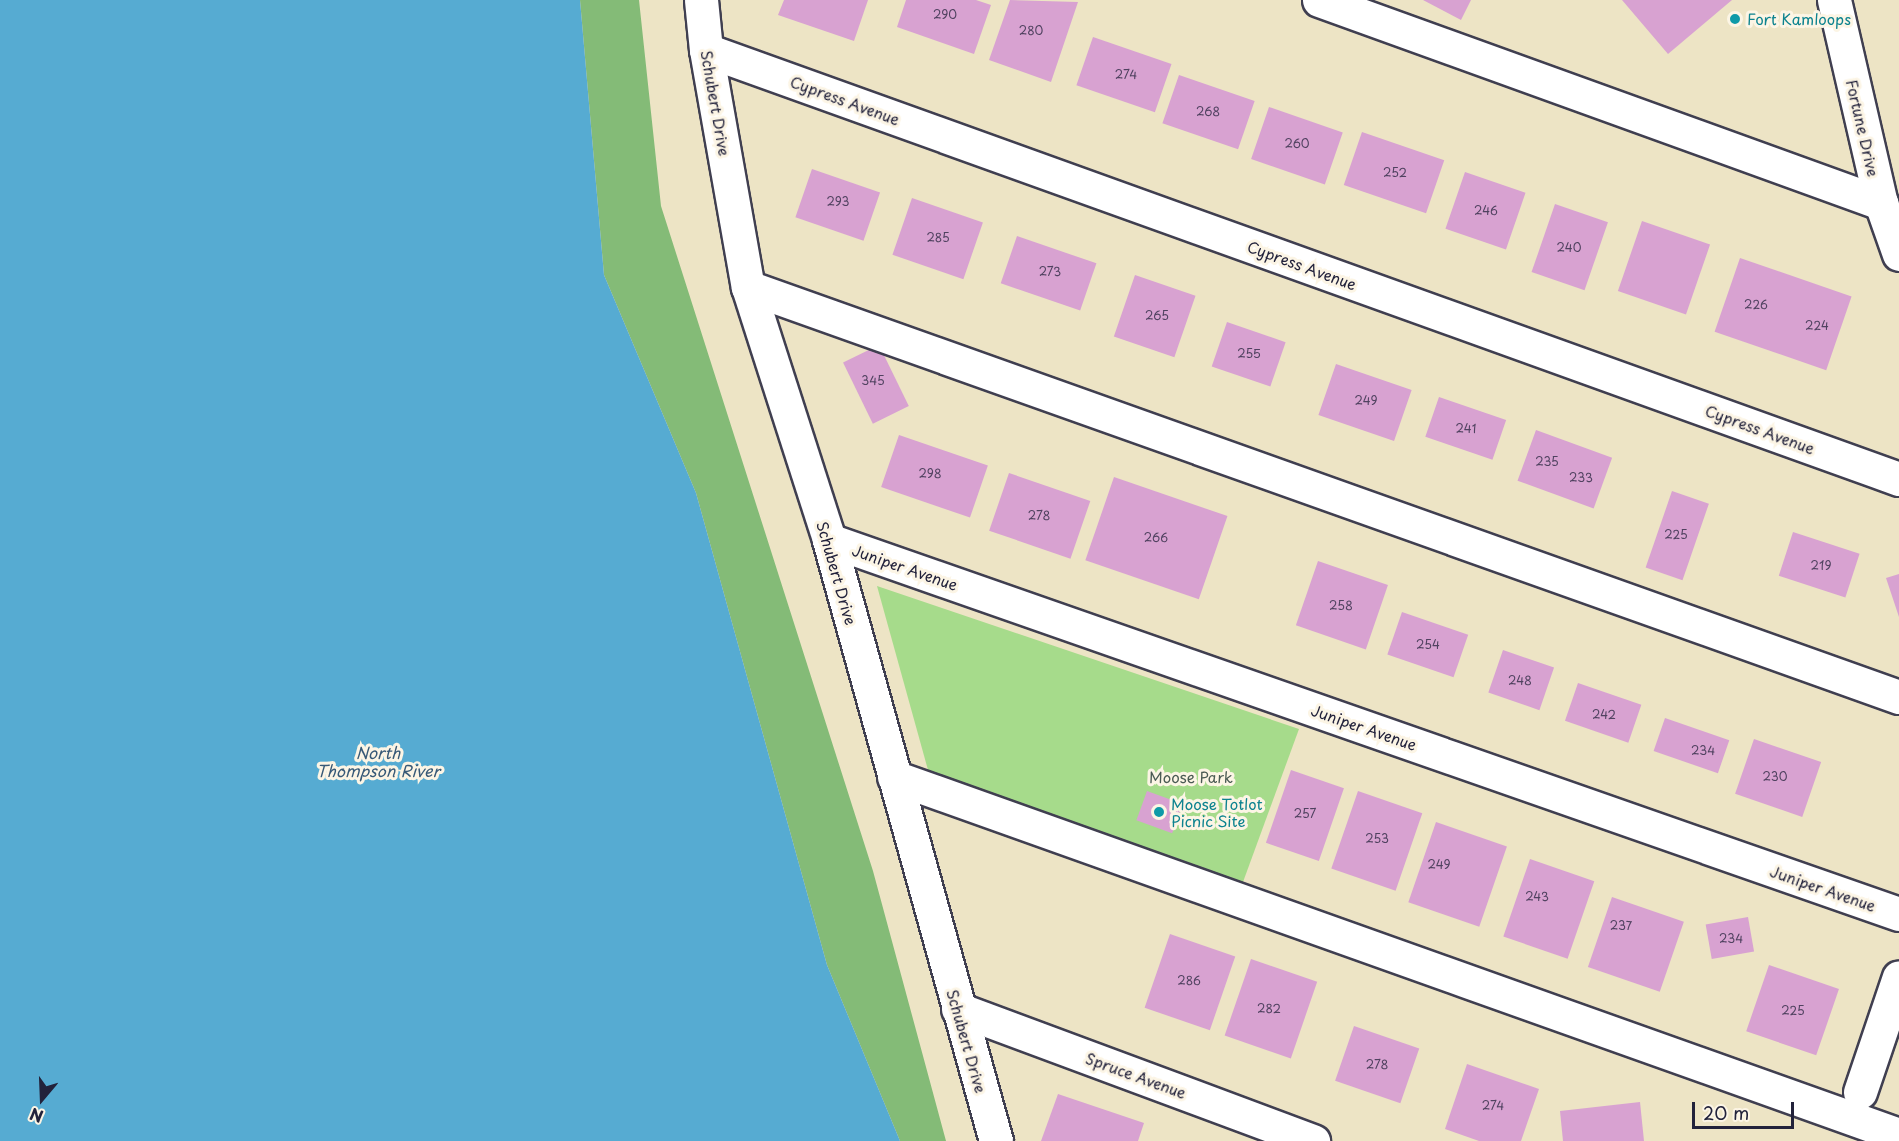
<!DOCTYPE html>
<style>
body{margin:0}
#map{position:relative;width:1899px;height:1141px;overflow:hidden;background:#ede4c5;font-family:"Playpen Sans",sans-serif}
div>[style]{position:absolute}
.green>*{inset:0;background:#a6db8b}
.forest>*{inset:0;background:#84bb77}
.water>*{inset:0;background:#56abd2}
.building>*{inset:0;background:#d8a2d1;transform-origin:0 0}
.roads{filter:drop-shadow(2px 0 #403f50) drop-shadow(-2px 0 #403f50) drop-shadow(0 2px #403f50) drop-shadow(0 -2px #403f50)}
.minor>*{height:33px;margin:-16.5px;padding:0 16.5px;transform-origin:16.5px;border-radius:16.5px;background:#fff}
.major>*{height:33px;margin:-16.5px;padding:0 16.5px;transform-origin:16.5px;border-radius:16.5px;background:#fff}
.dots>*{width:16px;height:16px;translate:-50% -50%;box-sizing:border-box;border:3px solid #fcf5e5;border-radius:50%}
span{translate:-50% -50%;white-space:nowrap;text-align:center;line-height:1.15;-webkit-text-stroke:6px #fcf5e5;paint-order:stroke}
.number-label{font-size:12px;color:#504260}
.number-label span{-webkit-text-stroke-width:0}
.culture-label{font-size:15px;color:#0d838f}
.left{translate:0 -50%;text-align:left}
.street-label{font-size:15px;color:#22223b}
.park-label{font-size:15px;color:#4a5a53}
.water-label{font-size:16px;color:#375977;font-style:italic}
.north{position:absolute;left:12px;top:1069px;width:60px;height:60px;-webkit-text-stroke:4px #fcf5e5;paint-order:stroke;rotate:199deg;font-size:16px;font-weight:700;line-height:24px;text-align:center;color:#22223b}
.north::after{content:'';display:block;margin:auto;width:21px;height:27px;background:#22223b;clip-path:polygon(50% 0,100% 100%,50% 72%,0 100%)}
.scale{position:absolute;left:1692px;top:1102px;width:102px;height:27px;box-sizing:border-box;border:3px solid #22223b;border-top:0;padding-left:8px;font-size:18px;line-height:21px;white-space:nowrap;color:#22223b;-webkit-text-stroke:4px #fcf5e5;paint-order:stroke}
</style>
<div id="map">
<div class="green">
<i style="clip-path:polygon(877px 586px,1299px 729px,1243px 882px,928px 770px)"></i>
</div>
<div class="forest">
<i style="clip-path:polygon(580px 0,639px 0,661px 206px,873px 871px,946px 1141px,900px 1141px,827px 965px,696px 493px,604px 275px)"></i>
</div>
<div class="water">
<i style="clip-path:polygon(0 0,580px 0,604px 275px,696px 493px,827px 965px,900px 1141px,0 1141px)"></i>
</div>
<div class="building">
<i style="clip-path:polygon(784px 0,868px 0,854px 41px,778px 15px)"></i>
<i style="clip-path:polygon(906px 0,976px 0,991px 5px,974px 54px,897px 27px)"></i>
<i style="clip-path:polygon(1010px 0,1078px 2px,1051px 82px,989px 60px)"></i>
<i style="clip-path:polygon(1423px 0,1471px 0,1461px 20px)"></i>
<i style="clip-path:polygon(1622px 0,1732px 0,1668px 54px)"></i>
<i style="left:1093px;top:37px;width:83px;height:51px;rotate:19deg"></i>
<i style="left:1179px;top:75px;width:80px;height:51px;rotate:19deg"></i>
<i style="left:1269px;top:107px;width:78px;height:55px;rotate:19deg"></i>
<i style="left:1362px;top:132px;width:87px;height:56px;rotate:19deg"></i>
<i style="left:812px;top:169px;width:72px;height:51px;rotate:19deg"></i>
<i style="left:1465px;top:172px;width:64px;height:60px;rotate:19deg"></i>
<i style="left:912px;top:198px;width:75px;height:60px;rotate:19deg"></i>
<i style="left:1555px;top:204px;width:56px;height:72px;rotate:19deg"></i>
<i style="left:1642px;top:221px;width:72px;height:74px;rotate:19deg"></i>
<i style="left:1017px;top:236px;width:84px;height:50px;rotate:19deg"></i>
<i style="left:1740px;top:258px;width:118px;height:78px;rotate:19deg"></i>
<i style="left:1135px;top:275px;width:64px;height:65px;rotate:19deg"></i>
<i style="left:1227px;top:322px;width:62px;height:47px;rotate:19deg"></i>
<i style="left:879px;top:345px;width:68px;height:40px;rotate:64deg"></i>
<i style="left:1336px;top:364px;width:80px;height:54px;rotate:19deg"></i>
<i style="left:1439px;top:397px;width:71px;height:42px;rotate:19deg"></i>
<i style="left:1536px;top:430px;width:81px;height:54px;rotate:20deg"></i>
<i style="left:899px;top:435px;width:94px;height:55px;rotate:19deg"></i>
<i style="left:1009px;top:473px;width:86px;height:61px;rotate:19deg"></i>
<i style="left:1114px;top:477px;width:120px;height:88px;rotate:19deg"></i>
<i style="left:1672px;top:491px;width:39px;height:81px;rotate:19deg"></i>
<i style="left:1793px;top:532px;width:70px;height:46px;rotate:18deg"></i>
<i style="left:1318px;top:561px;width:74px;height:68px;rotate:19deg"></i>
<i style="clip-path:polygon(1899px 574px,1899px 617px,1886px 578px)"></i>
<i style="left:1402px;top:612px;width:70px;height:45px;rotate:19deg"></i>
<i style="left:1503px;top:650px;width:54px;height:45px;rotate:19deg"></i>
<i style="left:1578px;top:683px;width:67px;height:40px;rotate:19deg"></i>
<i style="left:1665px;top:718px;width:68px;height:35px;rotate:19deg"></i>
<i style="left:1754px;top:739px;width:71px;height:58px;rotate:19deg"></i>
<i style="left:1291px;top:770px;width:56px;height:77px;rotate:19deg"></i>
<i style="left:1147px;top:791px;width:38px;height:31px;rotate:20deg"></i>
<i style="left:1358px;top:791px;width:68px;height:82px;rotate:19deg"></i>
<i style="left:1436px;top:822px;width:75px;height:85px;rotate:19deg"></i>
<i style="left:1530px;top:859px;width:68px;height:82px;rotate:19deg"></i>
<i style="left:1612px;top:897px;width:76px;height:74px;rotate:19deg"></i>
<i style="left:1748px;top:917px;width:35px;height:43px;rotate:80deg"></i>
<i style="left:1170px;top:934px;width:69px;height:78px;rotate:19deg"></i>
<i style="left:1251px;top:959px;width:70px;height:81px;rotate:19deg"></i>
<i style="left:1769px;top:965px;width:74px;height:70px;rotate:19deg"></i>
<i style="left:1354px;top:1026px;width:69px;height:58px;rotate:19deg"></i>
<i style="clip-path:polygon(1467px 1064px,1539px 1089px,1521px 1141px,1479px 1141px,1445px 1129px)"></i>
<i style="clip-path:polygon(1058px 1094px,1144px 1123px,1138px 1141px,1041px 1141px)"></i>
<i style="clip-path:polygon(1640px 1102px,1644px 1141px,1563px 1141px,1560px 1111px)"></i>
</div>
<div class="roads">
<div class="minor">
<i style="left:701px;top:0;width:50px;rotate:84.3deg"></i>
<i style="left:706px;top:50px;width:241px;rotate:80deg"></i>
<i style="left:748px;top:287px;width:266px;rotate:72.2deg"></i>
<i style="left:829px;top:540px;width:624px;rotate:74.47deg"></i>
<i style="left:1319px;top:0;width:598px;rotate:19.86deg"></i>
<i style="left:706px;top:50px;width:1268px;rotate:19.78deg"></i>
<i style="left:748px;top:287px;width:1222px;rotate:19.61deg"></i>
<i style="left:829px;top:540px;width:1133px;rotate:19.27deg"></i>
<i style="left:894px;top:777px;width:1067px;rotate:19.61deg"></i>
<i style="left:958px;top:1009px;width:379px;rotate:20.4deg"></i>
<i style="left:1860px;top:1092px;width:121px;rotate:-71.3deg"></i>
</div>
<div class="major">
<i style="left:1834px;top:0;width:208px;rotate:77deg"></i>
<i style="left:1881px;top:203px;width:54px;rotate:70.6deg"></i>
</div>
</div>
<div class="dots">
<i style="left:1735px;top:19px;background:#0f9aa8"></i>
<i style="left:1159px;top:812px;background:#0f9aa8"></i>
</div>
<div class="number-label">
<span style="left:945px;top:15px">290</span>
<span style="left:1031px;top:31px">280</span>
<span style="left:1126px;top:75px">274</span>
<span style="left:1208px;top:112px">268</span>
<span style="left:1297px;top:144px">260</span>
<span style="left:1395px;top:173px">252</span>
<span style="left:838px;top:202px">293</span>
<span style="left:1486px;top:211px">246</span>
<span style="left:938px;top:238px">285</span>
<span style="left:1569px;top:248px">240</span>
<span style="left:1050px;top:272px">273</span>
<span style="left:1756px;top:305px">226</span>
<span style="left:1157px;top:316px">265</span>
<span style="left:1817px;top:326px">224</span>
<span style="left:1249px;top:354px">255</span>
<span style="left:873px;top:381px">345</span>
<span style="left:1366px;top:401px">249</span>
<span style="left:1466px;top:429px">241</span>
<span style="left:1547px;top:462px">235</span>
<span style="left:930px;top:474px">298</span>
<span style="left:1581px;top:478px">233</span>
<span style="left:1039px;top:516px">278</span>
<span style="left:1676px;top:535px">225</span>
<span style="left:1156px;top:538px">266</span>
<span style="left:1821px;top:566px">219</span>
<span style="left:1341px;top:606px">258</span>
<span style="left:1428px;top:645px">254</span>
<span style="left:1520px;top:681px">248</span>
<span style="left:1604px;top:715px">242</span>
<span style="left:1703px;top:751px">234</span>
<span style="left:1775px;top:777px">230</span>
<span style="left:1305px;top:814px">257</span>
<span style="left:1377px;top:839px">253</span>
<span style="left:1439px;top:865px">249</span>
<span style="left:1537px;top:897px">243</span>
<span style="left:1621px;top:926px">237</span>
<span style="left:1731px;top:939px">234</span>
<span style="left:1189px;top:981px">286</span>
<span style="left:1269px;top:1009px">282</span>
<span style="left:1793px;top:1011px">225</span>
<span style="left:1377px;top:1065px">278</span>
<span style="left:1493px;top:1106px">274</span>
</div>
<div class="culture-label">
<span class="left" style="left:1747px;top:19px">Fort Kamloops</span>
<span class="left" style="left:1171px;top:812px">Moose Totlot<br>Picnic Site</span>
</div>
<div class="street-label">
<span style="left:845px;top:100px;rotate:20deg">Cypress Avenue</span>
<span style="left:716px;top:103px;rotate:80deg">Schubert Drive</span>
<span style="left:1863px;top:128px;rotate:77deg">Fortune Drive</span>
<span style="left:1302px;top:265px;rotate:20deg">Cypress Avenue</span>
<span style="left:1760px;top:429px;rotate:20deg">Cypress Avenue</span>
<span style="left:905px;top:567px;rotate:19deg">Juniper Avenue</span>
<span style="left:837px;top:573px;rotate:74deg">Schubert Drive</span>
<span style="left:1364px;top:727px;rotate:19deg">Juniper Avenue</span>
<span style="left:1823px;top:888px;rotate:19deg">Juniper Avenue</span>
<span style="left:967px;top:1041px;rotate:74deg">Schubert Drive</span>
<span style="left:1136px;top:1075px;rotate:20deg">Spruce Avenue</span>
</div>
<div class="park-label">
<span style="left:1191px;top:777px">Moose Park</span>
</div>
<div class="water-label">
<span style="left:378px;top:761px">North<br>Thompson River</span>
</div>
<div class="north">N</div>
<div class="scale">20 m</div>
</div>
